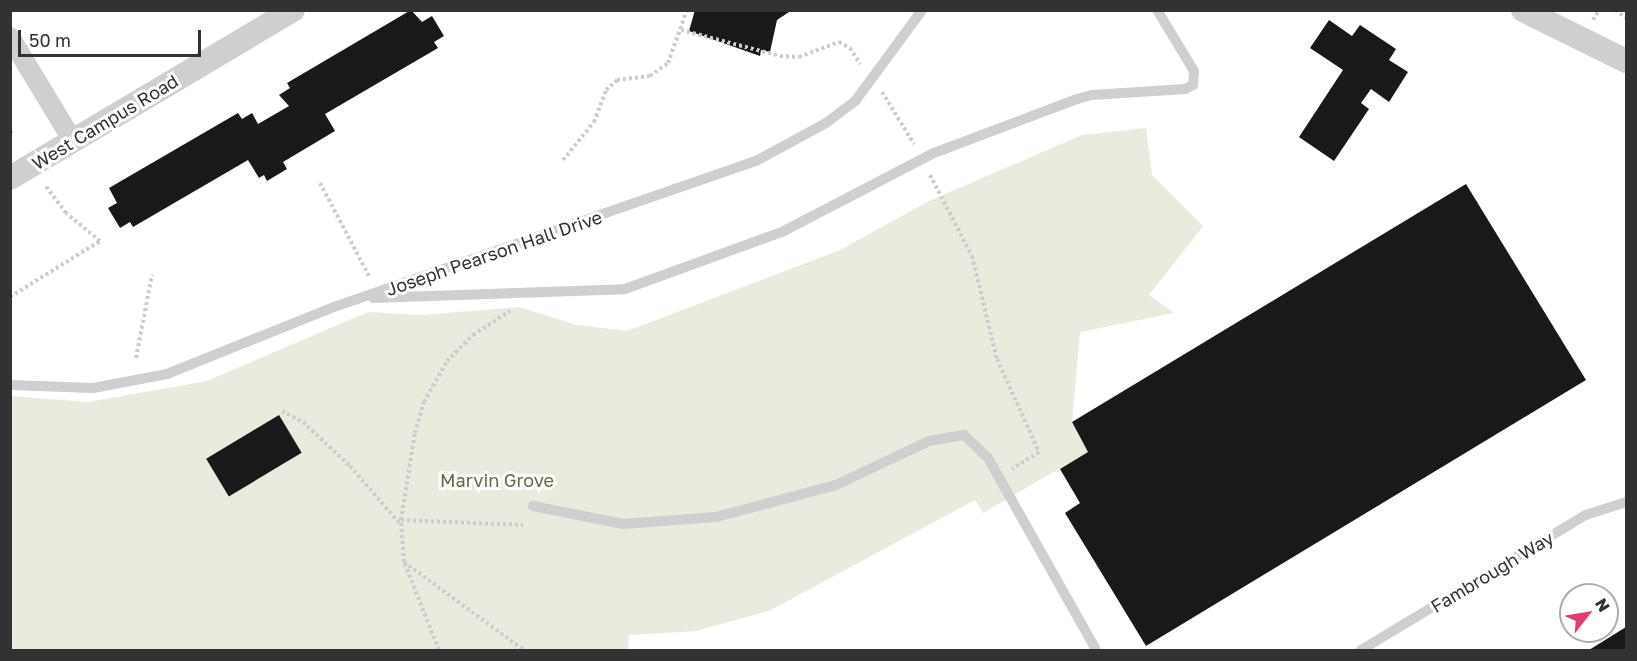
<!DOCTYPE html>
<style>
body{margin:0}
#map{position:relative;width:1637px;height:661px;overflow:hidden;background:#fff;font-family:"Golos Text",sans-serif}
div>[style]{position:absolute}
.green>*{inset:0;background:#e8ebde}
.building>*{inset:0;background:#191919;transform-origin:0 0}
.path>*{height:4px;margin-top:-2px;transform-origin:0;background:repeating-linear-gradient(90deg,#ccc 0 3px,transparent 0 6px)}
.service>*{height:10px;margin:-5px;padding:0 5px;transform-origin:5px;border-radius:5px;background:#cfcfcf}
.minor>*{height:20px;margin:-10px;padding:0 10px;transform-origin:10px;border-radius:10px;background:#cfcfcf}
.tertiary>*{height:24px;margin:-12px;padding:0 12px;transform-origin:12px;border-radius:12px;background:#cfcfcf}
span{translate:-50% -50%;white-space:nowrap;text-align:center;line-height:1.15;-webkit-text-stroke:6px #fff;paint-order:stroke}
.street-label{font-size:18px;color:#323232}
.park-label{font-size:18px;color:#606d3f}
.frame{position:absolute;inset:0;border:12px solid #323232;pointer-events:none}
.north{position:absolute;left:1559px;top:583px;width:60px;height:60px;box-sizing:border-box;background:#fff;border:2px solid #adadad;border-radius:50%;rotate:59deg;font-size:16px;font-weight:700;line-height:24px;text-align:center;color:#323232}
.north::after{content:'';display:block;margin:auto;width:21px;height:27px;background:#e13b6f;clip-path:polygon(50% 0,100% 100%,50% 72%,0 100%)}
.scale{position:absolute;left:18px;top:30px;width:183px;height:27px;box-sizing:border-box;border:3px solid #323232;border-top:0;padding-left:8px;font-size:18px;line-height:21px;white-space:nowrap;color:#323232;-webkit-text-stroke:4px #fff;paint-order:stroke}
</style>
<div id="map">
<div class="green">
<i style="clip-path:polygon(1146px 128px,1152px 175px,1203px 226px,1149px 295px,1174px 313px,1080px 332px,1072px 422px,1088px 452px,983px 513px,975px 500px,769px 611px,696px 631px,629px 635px,628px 650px,11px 650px,10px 396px,88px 402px,207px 381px,368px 312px,421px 315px,519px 307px,577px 325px,627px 331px,840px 250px,929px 201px,1082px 135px)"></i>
</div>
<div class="building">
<i style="clip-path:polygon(411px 10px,422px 22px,432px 16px,444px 36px,434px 42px,438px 48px,325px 114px,335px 131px,283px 162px,287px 169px,267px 181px,264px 175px,259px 178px,248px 160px,133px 227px,130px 222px,120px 228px,108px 208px,117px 203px,109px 188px,238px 113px,242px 119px,252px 113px,258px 124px,289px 106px,279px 95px,290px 88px,287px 83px)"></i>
<i style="clip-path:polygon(695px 10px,792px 10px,777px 20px,770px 52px,761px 50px,760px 56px,689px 31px)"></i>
<i style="clip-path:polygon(1329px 20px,1352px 36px,1360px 25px,1396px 49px,1389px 60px,1408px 72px,1389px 102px,1371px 89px,1361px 103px,1369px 109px,1334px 161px,1299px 137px,1343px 70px,1310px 48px)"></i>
<i style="clip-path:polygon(1466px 184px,1586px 380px,1146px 646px,1065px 513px,1080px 503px,1060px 469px,1088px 452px,1072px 422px)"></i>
<i style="left:279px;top:415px;width:44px;height:85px;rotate:59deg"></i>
<i style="clip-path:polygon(1626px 627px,1626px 650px,1589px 650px)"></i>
</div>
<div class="path">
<i style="left:1615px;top:10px;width:14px;rotate:36deg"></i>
<i style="left:1593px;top:20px;width:12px;rotate:-59deg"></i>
<i style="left:681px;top:30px;width:102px;rotate:14.7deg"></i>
<i style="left:780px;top:56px;width:19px;rotate:3deg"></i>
<i style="left:799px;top:57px;width:43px;rotate:-20.6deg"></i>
<i style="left:839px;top:42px;width:13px;rotate:29deg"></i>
<i style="left:850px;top:48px;width:19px;rotate:58deg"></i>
<i style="left:882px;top:92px;width:61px;rotate:58.4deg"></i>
<i style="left:10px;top:131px;width:5px;rotate:37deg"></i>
<i style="left:563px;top:160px;width:49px;rotate:-50.8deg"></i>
<i style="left:594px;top:122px;width:34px;rotate:-69deg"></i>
<i style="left:606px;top:90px;width:15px;rotate:-42deg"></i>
<i style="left:617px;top:80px;width:33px;rotate:-7deg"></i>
<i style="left:650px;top:76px;width:22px;rotate:-36deg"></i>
<i style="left:668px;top:63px;width:56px;rotate:-70.3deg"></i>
<i style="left:930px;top:175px;width:91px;rotate:62.6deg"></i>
<i style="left:972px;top:256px;width:106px;rotate:76.4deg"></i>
<i style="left:997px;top:359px;width:102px;rotate:65.7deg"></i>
<i style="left:1039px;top:452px;width:32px;rotate:148deg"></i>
<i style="left:320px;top:183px;width:105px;rotate:62.2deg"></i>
<i style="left:10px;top:297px;width:106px;rotate:-31.9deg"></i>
<i style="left:100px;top:241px;width:44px;rotate:-140.5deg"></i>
<i style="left:66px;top:213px;width:35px;rotate:-127deg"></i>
<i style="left:136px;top:358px;width:85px;rotate:-79.1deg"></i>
<i style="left:282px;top:411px;width:24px;rotate:28deg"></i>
<i style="left:303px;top:422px;width:64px;rotate:43.1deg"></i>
<i style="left:350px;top:466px;width:77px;rotate:49.2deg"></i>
<i style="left:401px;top:520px;width:122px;rotate:2.3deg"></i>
<i style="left:404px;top:562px;width:149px;rotate:36.3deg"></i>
<i style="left:439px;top:650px;width:95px;rotate:-111.7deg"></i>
<i style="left:404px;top:562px;width:42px;rotate:-94.1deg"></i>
<i style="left:401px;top:520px;width:88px;rotate:-80.9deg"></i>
<i style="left:415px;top:433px;width:32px;rotate:-74deg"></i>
<i style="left:424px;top:402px;width:47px;rotate:-60.7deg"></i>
<i style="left:447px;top:361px;width:37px;rotate:-45deg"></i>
<i style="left:473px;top:335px;width:44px;rotate:-33deg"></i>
</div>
<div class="service">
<i style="left:373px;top:298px;width:252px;rotate:-2deg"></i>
<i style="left:625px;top:289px;width:167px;rotate:-20deg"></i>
<i style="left:782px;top:232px;width:171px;rotate:-27.5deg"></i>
<i style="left:934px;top:153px;width:150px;rotate:-20.7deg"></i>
<i style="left:1074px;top:100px;width:19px;rotate:-16deg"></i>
<i style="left:1092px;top:95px;width:93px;rotate:-3.7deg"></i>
<i style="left:1185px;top:89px;width:9px;rotate:-27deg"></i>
<i style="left:1193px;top:85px;width:14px;rotate:-86deg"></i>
<i style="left:1194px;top:71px;width:71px;rotate:-121.2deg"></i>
<i style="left:10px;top:385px;width:83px;rotate:2.1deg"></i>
<i style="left:93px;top:388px;width:75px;rotate:-10.7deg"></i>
<i style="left:167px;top:374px;width:180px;rotate:-21.9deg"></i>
<i style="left:334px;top:307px;width:447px;rotate:-19.1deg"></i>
<i style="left:756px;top:161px;width:80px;rotate:-28.5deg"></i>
<i style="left:826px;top:123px;width:38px;rotate:-37deg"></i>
<i style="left:856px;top:100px;width:112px;rotate:-53.7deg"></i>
<i style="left:533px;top:506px;width:92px;rotate:11.3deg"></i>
<i style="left:623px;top:524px;width:93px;rotate:-4.3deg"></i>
<i style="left:716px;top:517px;width:124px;rotate:-14.9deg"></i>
<i style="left:836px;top:485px;width:103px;rotate:-25.3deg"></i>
<i style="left:929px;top:441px;width:36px;rotate:-10deg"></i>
<i style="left:964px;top:435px;width:33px;rotate:44deg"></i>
<i style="left:988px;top:458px;width:220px;rotate:60.6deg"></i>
<i style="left:1361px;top:650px;width:262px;rotate:-31deg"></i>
<i style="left:1586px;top:515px;width:42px;rotate:-18deg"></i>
</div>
<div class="minor">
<i style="left:10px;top:37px;width:122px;rotate:58.8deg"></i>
</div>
<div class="tertiary">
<i style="left:1523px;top:10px;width:115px;rotate:26.3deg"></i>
<i style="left:10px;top:178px;width:329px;rotate:-30.7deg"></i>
</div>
<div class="street-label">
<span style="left:105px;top:122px;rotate:-31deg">West Campus Road</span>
<span style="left:494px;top:253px;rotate:-19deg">Joseph Pearson Hall Drive</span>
<span style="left:1492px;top:572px;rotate:-31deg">Fambrough Way</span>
</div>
<div class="park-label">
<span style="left:497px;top:480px">Marvin Grove</span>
</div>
<div class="frame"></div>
<div class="north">N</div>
<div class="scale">50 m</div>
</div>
